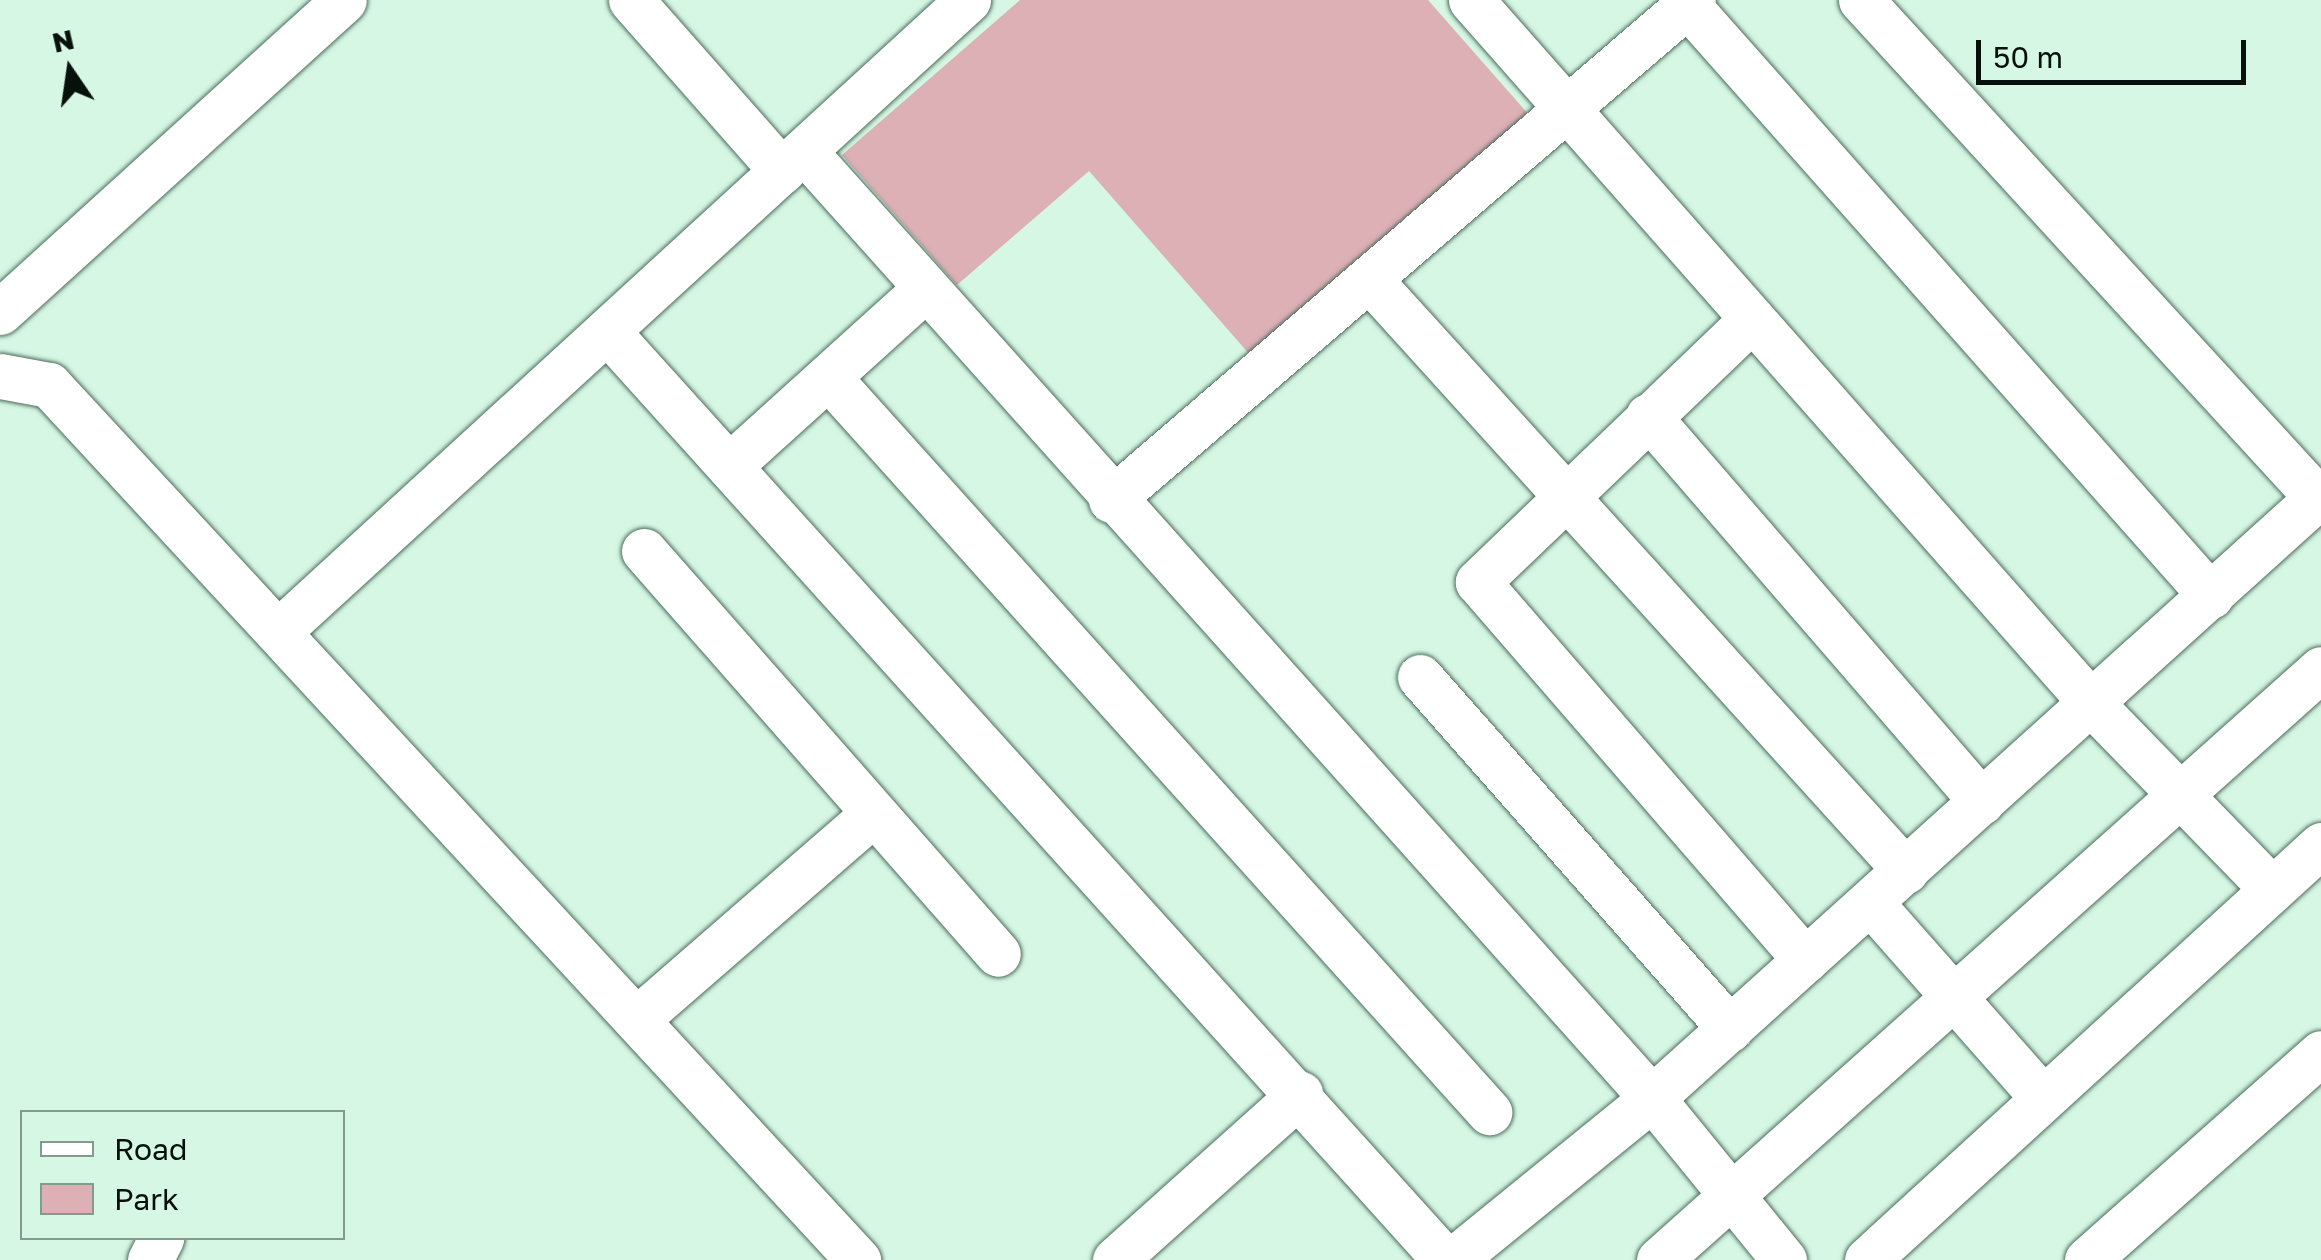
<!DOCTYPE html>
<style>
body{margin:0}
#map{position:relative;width:2321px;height:1260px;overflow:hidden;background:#d5f7e4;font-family:"Golos Text",sans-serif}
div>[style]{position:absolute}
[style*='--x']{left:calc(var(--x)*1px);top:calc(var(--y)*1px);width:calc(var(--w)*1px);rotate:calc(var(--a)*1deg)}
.green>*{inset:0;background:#ddb0b6}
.roads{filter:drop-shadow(0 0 2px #4d6b5b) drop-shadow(0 0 2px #4d6b5b)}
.minor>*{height:45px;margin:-22.5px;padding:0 22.5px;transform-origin:22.5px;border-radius:22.5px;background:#fff}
span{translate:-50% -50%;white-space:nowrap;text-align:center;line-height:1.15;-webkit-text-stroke:9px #d5f7e4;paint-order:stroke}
.legend{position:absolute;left:20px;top:1110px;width:325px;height:130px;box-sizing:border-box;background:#d5f7e4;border:2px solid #829b8d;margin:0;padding:12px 18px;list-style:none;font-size:30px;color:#06110b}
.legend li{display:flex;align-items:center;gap:20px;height:50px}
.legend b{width:50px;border:2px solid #829b8d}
.north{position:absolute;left:20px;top:20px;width:100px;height:100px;-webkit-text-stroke:8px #d5f7e4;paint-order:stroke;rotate:347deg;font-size:28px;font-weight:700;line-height:40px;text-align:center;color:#06110b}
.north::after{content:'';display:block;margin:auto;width:35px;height:45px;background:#06110b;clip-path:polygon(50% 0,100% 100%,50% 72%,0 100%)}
.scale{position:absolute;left:1976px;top:40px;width:270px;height:45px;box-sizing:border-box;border:5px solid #06110b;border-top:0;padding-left:12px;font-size:30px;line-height:35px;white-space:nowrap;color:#06110b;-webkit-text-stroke:8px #d5f7e4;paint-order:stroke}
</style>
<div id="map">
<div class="green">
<div style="clip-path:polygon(1020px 0,1428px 0,1529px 115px,1251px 356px,1089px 171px,957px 285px,842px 155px)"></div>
</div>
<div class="roads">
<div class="minor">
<div style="--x:631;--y:0;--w:228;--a:48.6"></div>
<div style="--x:1471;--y:0;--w:939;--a:48.58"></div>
<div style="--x:2092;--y:704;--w:258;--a:45.8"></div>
<div style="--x:1683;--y:0;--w:796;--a:48.46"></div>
<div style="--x:1861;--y:0;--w:681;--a:47.5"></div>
<div style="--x:804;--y:151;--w:1271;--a:48.16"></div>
<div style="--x:1652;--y:1098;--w:209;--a:50.8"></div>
<div style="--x:1369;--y:279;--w:799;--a:47.79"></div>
<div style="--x:0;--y:312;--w:464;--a:-42.2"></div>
<div style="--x:1752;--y:319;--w:380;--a:136.2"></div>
<div style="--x:1478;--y:582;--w:500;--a:49.1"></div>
<div style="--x:607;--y:331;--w:1251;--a:47.95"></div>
<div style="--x:0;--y:376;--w:50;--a:10.4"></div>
<div style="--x:49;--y:385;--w:1192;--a:47.24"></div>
<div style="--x:828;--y:377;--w:989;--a:48.03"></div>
<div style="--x:1648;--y:416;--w:510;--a:49.13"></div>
<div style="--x:729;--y:466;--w:264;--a:-42.1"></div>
<div style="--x:1111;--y:500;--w:767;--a:-40.67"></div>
<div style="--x:644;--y:551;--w:536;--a:48.7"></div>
<div style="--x:280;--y:630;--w:933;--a:-42.48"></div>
<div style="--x:1420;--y:677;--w:469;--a:48.6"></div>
<div style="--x:1870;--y:902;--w:261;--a:48.6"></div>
<div style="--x:637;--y:1019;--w:311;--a:-41"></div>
<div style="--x:150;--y:1260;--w:25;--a:-63"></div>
<div style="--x:1115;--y:1260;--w:249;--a:-41.9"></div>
<div style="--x:1453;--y:1260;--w:257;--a:-39.1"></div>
<div style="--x:1652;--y:1098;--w:896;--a:-42.06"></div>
<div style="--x:1659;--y:1260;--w:887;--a:-41.76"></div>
<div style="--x:1867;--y:1260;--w:615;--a:-42.43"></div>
<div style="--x:2087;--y:1260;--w:312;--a:-41.5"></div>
</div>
</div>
<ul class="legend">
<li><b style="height:12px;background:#fff"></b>Road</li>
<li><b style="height:28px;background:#ddb0b6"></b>Park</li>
</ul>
<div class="north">N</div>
<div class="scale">50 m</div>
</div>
